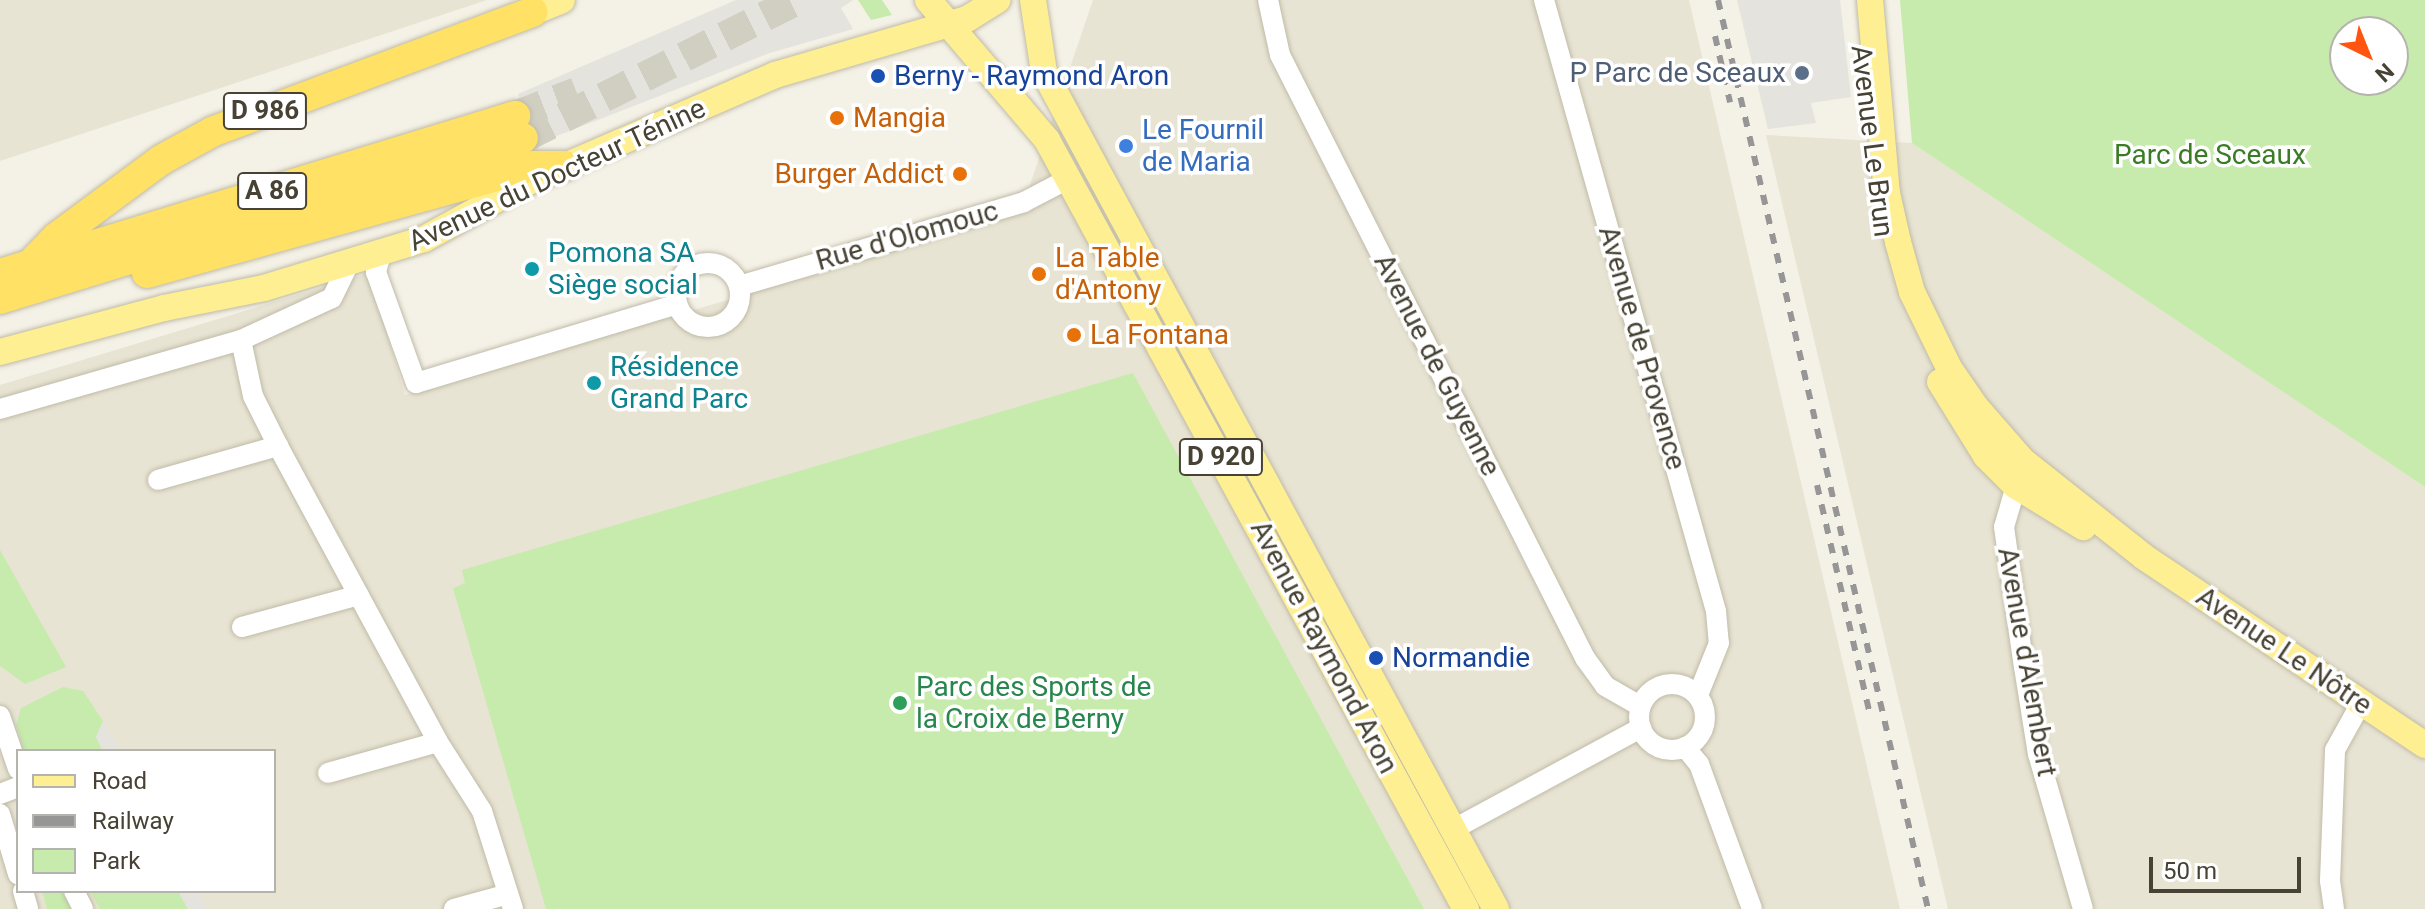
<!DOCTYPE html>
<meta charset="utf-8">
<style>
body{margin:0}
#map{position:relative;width:2425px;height:909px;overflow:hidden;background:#f4f1e6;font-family:Roboto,sans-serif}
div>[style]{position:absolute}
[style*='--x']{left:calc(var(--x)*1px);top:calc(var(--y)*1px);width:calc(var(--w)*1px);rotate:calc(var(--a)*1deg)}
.residential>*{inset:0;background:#e8e4d3}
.green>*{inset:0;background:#c6ebac}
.parking>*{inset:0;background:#e4e3de}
.highway-tunnel>*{height:30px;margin-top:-15px;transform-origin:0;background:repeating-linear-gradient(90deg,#d1cec2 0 30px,transparent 0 45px)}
.roads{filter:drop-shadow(0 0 2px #c0bba8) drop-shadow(0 0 2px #c0bba8)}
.minor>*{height:20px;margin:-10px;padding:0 10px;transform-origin:10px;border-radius:10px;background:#fff}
.minor>.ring{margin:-10px;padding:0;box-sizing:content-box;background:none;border:20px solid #fff;border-radius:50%}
.major>*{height:26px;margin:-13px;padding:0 13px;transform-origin:13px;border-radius:13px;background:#ffef93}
.highway>*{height:30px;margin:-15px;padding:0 15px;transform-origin:15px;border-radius:15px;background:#ffe165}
.rail>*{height:6px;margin-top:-3px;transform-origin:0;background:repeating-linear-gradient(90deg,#969696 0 10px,transparent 0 20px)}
.dots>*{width:22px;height:22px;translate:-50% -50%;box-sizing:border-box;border:4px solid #fff;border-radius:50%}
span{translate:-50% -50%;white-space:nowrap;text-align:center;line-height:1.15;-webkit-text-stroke:7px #fff;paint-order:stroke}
.shield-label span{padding:2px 6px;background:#fff;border:2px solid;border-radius:6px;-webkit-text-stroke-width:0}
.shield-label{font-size:26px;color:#474234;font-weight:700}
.service-label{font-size:28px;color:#4e5e75}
.right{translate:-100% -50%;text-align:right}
.transit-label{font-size:28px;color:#164399}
.left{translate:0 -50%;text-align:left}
.food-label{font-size:28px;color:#c56008}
.shop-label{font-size:28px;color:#366cbe}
.street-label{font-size:28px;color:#474234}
.park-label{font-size:28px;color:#397c24}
.culture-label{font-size:28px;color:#0d838f}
.leisure-label{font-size:28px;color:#27864d}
.legend{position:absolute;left:16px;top:749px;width:260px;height:144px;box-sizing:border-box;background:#fff;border:2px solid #b5b3ae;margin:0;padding:10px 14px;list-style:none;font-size:24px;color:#474234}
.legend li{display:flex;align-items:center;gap:16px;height:40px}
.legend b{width:40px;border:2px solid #b5b3ae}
.north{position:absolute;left:2329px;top:16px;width:80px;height:80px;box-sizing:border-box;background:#fff;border:2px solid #b5b3ae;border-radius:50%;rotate:137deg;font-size:22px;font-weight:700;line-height:32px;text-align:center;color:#474234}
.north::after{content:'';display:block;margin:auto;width:28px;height:36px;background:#f51;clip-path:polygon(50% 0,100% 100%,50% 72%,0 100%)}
.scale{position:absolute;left:2149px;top:857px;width:152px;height:36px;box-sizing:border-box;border:4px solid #474234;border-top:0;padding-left:10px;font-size:24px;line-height:28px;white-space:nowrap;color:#474234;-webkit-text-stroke:6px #fff;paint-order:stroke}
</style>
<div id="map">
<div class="residential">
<div style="clip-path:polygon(0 0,487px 0,0 161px)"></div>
<div style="clip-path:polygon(evenodd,1093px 0,1689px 0,1900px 909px,0 909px,0 385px,370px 273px,405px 395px,1020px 214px,1093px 0,18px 751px,274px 751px,274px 891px,18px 891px,18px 751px)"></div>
<div style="clip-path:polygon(1766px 135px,1912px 143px,2425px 487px,2425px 909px,1948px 909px)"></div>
</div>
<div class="green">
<div style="clip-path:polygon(858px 0,882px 0,892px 15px,871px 20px)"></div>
<div style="clip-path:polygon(evenodd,1900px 0,2425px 0,2425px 487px,1912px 143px,1900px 0,2345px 32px,2393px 32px,2393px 80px,2345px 80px,2345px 32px)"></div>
<div style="clip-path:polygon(1133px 373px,1424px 909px,546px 909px,453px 588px,465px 583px,462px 570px)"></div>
<div style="clip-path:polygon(0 550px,66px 667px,25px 684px,0 666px)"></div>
<div style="clip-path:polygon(63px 687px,83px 691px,103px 721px,96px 737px,103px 751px,24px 751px,16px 725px,21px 708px)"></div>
<div style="clip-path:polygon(42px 891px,62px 891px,72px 909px,47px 909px)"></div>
<div style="clip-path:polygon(90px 891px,178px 891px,188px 909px,100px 909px)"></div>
</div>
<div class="parking">
<div style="clip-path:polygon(736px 0,853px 0,841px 8px,853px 29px,770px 53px,536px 144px,518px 94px)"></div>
<div style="clip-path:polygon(1737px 0,1840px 0,1851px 97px,1811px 103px,1816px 123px,1768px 129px)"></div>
<div style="clip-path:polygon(103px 721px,120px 751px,103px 751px,96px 737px)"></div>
<div style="clip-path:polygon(178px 891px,197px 891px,207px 909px,188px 909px)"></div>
</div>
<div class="highway-tunnel">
<div style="--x:515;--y:116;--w:66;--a:-21.2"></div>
<div style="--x:523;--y:138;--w:307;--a:-26.7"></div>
</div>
<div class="roads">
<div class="minor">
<div style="--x:1268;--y:0;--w:56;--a:77.7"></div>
<div style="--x:1280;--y:55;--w:676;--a:63.17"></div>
<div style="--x:1585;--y:658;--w:34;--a:54"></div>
<div style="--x:1605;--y:686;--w:40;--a:29.7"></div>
<div style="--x:1544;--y:0;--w:635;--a:74.28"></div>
<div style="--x:1716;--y:611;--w:32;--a:85"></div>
<div style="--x:1719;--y:643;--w:56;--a:112"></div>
<div style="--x:381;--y:254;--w:19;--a:106"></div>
<div style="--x:376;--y:272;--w:118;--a:70.2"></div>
<div style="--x:416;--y:383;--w:273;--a:-16.8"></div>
<div class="ring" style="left:676px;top:263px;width:44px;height:44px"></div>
<div style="--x:739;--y:286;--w:297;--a:-16.4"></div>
<div style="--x:1024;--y:202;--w:52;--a:-27.6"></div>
<div style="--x:241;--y:340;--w:57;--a:77.9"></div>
<div style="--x:253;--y:396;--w:56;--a:63.4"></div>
<div style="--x:278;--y:446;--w:336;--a:61.6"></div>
<div style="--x:438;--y:742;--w:82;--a:57.5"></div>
<div style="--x:482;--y:811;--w:103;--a:72.4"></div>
<div style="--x:0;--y:409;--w:251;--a:-16"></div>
<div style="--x:241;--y:340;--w:100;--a:-24.8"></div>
<div style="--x:332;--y:298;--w:37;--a:-64"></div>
<div style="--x:2020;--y:472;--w:57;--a:106.2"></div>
<div style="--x:2004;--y:527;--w:141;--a:81.9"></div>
<div style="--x:2024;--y:667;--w:88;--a:80.9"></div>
<div style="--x:2038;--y:754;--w:161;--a:73.8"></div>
<div style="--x:158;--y:480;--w:125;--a:-15.8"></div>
<div style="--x:242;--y:627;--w:121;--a:-15.3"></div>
<div class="ring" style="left:1639px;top:684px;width:46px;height:46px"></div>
<div style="--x:0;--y:716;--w:56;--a:71.2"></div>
<div style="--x:1685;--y:747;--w:22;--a:51"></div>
<div style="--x:1699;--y:764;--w:154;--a:69.9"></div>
<div style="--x:328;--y:773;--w:114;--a:-15.7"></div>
<div style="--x:0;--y:794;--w:19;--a:-21"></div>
<div style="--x:0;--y:814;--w:63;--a:73.3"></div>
<div style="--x:1452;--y:830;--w:215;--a:-28.4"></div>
<div style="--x:23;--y:891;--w:19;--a:74"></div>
<div style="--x:74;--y:891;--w:20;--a:63"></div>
<div style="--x:454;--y:909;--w:56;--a:-15.5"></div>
<div style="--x:2334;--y:909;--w:28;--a:-98"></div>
<div style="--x:2330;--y:881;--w:131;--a:-87.8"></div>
<div style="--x:2335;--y:750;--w:54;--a:-61"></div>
</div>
<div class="major">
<div style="--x:928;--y:0;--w:184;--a:49.6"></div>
<div style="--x:1047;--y:140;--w:876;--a:61.42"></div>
<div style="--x:1033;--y:0;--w:73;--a:81.3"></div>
<div style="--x:1044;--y:72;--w:951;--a:61.63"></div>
<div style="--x:1870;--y:0;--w:194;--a:85"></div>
<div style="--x:1887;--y:193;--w:50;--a:77.3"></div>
<div style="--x:1898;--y:242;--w:52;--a:74.4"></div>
<div style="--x:1912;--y:292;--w:85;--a:64"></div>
<div style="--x:1949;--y:368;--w:46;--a:55.6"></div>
<div style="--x:1975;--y:406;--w:73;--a:48.9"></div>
<div style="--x:2023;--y:461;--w:154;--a:38.4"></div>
<div style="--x:2144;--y:557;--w:338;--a:33.8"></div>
<div style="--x:533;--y:12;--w:31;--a:-22"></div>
<div style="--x:0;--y:352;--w:170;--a:-15"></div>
<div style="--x:164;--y:308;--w:102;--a:-11.3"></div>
<div style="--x:264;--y:288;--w:167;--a:-17"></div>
<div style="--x:424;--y:239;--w:119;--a:-28.7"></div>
<div style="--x:528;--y:182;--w:269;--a:-23.4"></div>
<div style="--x:775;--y:75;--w:200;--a:-16.3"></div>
<div style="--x:967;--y:19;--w:36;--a:-32"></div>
<div style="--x:1940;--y:382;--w:87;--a:58.1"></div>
<div style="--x:1986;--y:456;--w:42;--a:45"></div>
<div style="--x:2016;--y:486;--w:79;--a:31.5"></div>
</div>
<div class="highway">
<div style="--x:29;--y:266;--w:40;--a:-46"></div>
<div style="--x:57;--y:237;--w:129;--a:-36.5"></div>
<div style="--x:161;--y:160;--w:60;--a:-28.7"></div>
<div style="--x:214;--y:131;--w:340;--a:-20.5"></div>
<div style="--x:147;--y:273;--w:400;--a:-15.5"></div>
<div style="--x:532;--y:166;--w:33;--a:0"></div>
<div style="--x:0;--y:274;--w:539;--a:-17.06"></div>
<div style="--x:0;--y:299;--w:547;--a:-17.11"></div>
</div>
</div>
<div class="rail">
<div style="--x:1718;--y:0;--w:933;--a:76.99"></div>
<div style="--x:1715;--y:36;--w:68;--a:77.2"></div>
<div style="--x:1817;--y:485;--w:232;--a:77"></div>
</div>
<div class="dots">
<div style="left:1802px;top:73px;background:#5c6f8a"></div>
<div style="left:878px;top:76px;background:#1a4fb4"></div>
<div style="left:837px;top:118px;background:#e8710a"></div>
<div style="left:1126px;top:146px;background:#3f7fe0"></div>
<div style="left:960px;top:174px;background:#e8710a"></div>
<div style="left:532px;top:269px;background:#0f9aa8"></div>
<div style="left:1039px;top:274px;background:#e8710a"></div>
<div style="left:1074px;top:335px;background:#e8710a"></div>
<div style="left:594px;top:383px;background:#0f9aa8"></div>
<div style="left:1376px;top:658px;background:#1a4fb4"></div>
<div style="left:900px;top:703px;background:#2e9e5b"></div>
</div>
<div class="shield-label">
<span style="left:265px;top:111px">D 986</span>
<span style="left:272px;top:191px">A 86</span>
<span style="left:1221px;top:457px">D 920</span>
</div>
<div class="service-label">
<span class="right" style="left:1786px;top:73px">P Parc de Sceaux</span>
</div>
<div class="transit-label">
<span class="left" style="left:894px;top:76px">Berny - Raymond Aron</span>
<span class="left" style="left:1392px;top:658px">Normandie</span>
</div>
<div class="food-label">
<span class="left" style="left:853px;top:118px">Mangia</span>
<span class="right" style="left:944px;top:174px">Burger Addict</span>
<span class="left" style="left:1055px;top:274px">La Table<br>d'Antony</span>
<span class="left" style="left:1090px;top:335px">La Fontana</span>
</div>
<div class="shop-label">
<span class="left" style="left:1142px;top:146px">Le Fournil<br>de Maria</span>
</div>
<div class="street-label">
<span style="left:1872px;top:141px;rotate:83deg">Avenue Le Brun</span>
<span style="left:557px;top:175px;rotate:-25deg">Avenue du Docteur Ténine</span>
<span style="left:907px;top:236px;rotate:-16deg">Rue d'Olomouc</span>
<span style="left:1642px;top:348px;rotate:74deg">Avenue de Provence</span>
<span style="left:1437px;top:365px;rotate:63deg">Avenue de Guyenne</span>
<span style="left:1324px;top:647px;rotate:62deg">Avenue Raymond Aron</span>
<span style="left:2284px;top:651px;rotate:34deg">Avenue Le Nôtre</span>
<span style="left:2027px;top:662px;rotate:80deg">Avenue d'Alembert</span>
</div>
<div class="park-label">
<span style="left:2210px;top:155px">Parc de Sceaux</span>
</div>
<div class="culture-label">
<span class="left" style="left:548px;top:269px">Pomona SA<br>Siège social</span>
<span class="left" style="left:610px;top:383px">Résidence<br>Grand Parc</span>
</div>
<div class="leisure-label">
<span class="left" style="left:916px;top:703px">Parc des Sports de<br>la Croix de Berny</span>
</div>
<ul class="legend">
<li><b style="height:10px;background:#ffef93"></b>Road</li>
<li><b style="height:10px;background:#969696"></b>Railway</li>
<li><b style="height:22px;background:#c6ebac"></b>Park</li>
</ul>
<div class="north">N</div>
<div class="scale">50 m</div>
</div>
